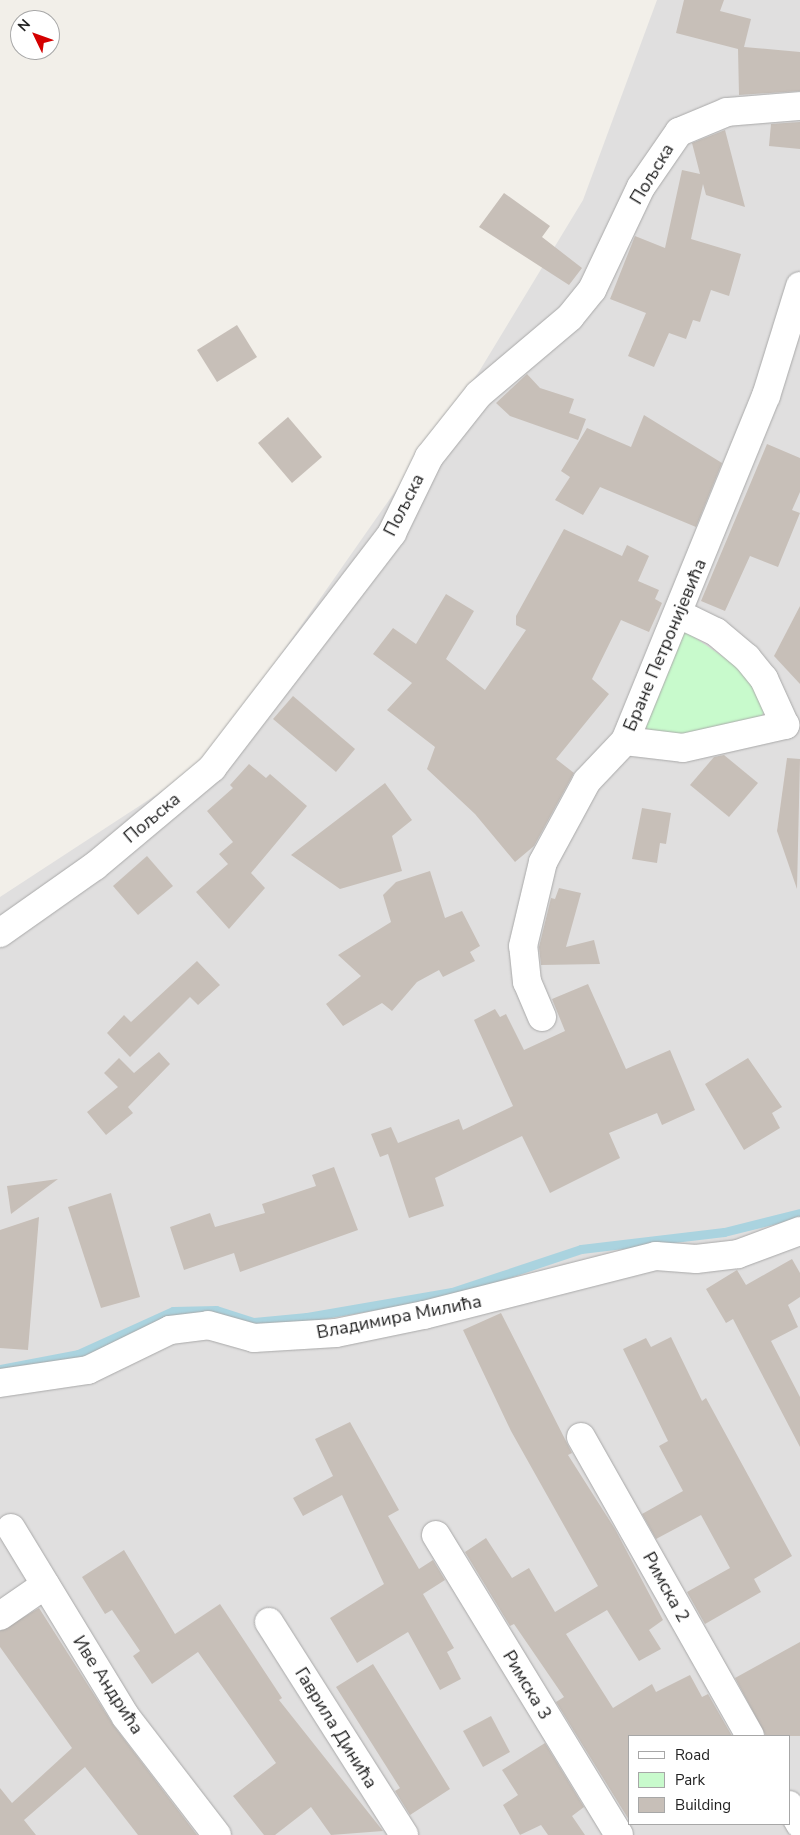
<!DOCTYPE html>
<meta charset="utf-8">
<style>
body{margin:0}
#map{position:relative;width:800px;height:1835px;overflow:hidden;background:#f2efe9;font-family:"Nunito Sans",sans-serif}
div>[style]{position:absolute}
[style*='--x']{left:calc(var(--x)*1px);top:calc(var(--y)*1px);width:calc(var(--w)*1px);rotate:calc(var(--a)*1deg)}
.residential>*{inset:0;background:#e0dfdf}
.park>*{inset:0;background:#c8facc}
.stream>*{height:9px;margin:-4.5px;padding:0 4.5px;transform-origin:4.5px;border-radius:4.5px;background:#aad3df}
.building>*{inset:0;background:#c7bfb8}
.roads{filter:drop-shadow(0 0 1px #a9a9a9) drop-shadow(0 0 1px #a9a9a9)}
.minor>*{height:28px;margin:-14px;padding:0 14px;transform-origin:14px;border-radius:14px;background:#fff}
span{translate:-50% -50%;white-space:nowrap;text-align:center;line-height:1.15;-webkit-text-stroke:4.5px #fff;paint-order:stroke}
.street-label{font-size:18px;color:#222}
.legend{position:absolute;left:628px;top:1735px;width:162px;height:90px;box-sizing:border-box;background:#fff;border:1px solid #a7a7a7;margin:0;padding:6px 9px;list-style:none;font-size:15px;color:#222}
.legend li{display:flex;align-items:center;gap:10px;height:25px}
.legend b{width:25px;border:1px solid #a7a7a7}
.north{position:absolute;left:10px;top:10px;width:50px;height:50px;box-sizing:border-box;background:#fff;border:1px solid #a7a7a7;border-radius:50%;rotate:312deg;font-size:14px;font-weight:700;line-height:20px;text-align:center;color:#222}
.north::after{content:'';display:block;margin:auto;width:18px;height:22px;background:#d40000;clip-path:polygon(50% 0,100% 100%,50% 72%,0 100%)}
</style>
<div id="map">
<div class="residential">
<div style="clip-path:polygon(evenodd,657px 0,800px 0,800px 1835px,0 1835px,0 897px,205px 763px,480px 370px,583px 200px,657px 0,629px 1736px,789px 1736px,789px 1824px,629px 1824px,629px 1736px)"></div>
</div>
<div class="park">
<div style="clip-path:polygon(685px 631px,747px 673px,766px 708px,758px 723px,680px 738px,648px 732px,645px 725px)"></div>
</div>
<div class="stream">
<div style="--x:0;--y:1369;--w:79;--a:-10.9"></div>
<div style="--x:78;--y:1354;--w:104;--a:-24.4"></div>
<div style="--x:173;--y:1311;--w:43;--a:-1.3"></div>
<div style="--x:216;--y:1310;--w:40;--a:18"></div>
<div style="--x:254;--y:1322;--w:53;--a:-5.4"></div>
<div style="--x:307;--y:1317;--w:147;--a:-9.8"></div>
<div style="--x:452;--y:1292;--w:136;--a:-18.4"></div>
<div style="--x:581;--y:1249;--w:144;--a:-6.8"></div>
<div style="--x:724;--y:1232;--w:78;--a:-14"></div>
</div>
<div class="building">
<div style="clip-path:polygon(684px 0,724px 0,720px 11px,751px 19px,744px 47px,800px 52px,800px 91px,739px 95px,738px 49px,676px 33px)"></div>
<div style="clip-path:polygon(800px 122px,800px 149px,769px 146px,771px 124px)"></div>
<div style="clip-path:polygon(725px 130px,745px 207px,706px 195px,703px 184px,691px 239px,741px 254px,729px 296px,711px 290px,700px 322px,693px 320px,686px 339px,669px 333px,654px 367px,628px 356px,646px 313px,610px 299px,635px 236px,665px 248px,682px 170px,700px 174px,692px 143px)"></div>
<div style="clip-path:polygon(504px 193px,550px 226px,542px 237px,582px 268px,569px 285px,479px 227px)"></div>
<div style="clip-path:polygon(237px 325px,257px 357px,217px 382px,197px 350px)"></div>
<div style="clip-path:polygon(527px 374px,540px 388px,574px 399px,569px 413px,586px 419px,578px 440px,510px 416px,496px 403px)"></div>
<div style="clip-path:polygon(644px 415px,722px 463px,696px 527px,600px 487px,583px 515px,555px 500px,570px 477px,561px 471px,587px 428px,631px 447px)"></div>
<div style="clip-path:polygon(288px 417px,322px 457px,292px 483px,258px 443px)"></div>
<div style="clip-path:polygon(767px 444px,800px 458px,800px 492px,792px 510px,800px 513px,778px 567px,750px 556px,725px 611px,701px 601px)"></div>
<div style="clip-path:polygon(564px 529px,622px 556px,627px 545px,649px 556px,638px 581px,659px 590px,655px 599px,662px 603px,649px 632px,621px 620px,592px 679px,609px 694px,556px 759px,574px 773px,534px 846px,515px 862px,475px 814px,427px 769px,435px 747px,387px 710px,412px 683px,373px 654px,393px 628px,416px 644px,446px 594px,474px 611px,446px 659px,485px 690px,526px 630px,516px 625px,516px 616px)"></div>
<div style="clip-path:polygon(800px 606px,800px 684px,774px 656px)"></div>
<div style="clip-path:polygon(293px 696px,355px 749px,336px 772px,273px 719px)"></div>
<div style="clip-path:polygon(724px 755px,758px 783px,729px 817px,690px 785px,714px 757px)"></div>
<div style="clip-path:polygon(787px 758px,800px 759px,797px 889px,777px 831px)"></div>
<div style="clip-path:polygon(249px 764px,266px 778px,270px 774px,307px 806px,251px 873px,265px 888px,229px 929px,196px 892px,228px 864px,219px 854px,233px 842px,207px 811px,233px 788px,230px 785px)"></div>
<div style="clip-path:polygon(385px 783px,412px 820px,392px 836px,402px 871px,340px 889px,291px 855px)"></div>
<div style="clip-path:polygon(642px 808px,671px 813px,666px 844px,660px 843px,657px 863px,632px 859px)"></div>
<div style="clip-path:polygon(147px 856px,173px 886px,138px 915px,113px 886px)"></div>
<div style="clip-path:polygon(430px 871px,445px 918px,462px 911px,480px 946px,470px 952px,475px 961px,443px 977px,439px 970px,417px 982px,392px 1011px,382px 1003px,343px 1026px,326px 1004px,361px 976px,338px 955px,391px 922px,383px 895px,396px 882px)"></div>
<div style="clip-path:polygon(559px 888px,581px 893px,566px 947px,594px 940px,600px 964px,541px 965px,539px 947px,551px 898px,555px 899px)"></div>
<div style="clip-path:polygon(197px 961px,220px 985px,198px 1005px,190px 997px,130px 1057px,107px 1033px,124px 1015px,131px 1022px)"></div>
<div style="clip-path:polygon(588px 984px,626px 1069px,670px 1050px,695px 1110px,662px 1125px,657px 1113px,609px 1133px,620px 1158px,550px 1193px,522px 1136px,435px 1178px,444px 1206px,409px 1218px,388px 1154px,380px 1157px,371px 1134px,391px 1127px,398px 1143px,459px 1119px,463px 1130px,513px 1106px,474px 1020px,495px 1009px,500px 1017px,506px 1014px,524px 1050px,565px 1031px,552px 999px)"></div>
<div style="clip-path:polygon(159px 1052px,170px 1064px,128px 1107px,133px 1113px,106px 1135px,87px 1112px,118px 1087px,104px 1073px,119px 1058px,134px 1073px)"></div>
<div style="clip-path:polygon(748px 1058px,782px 1107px,772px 1113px,780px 1128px,744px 1150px,705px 1084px)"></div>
<div style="clip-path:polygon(334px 1167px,358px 1230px,240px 1272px,234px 1253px,184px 1270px,170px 1227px,210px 1213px,215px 1227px,265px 1213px,262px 1204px,316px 1186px,312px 1175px)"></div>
<div style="clip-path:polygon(58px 1179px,11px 1214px,7px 1186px)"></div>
<div style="clip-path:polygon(111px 1193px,140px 1297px,101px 1308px,68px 1207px)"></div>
<div style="clip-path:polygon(39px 1217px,28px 1350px,0 1348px,0 1230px)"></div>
<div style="clip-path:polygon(792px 1259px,800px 1273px,800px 1297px,788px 1305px,798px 1327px,771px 1341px,800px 1397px,800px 1447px,733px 1319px,726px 1323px,706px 1289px,737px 1270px,746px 1285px)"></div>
<div style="clip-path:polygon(501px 1313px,572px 1453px,568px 1455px,615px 1529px,663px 1620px,649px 1630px,661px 1649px,639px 1661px,607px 1610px,566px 1634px,613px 1708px,652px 1684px,656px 1692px,690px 1675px,702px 1697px,708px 1694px,732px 1736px,629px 1736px,629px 1820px,556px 1702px,564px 1697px,514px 1624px,510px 1626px,465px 1552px,486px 1538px,512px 1578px,529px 1568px,555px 1612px,598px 1586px,511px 1431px,463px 1330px)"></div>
<div style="clip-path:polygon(671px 1337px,702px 1401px,706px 1398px,792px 1556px,754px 1579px,761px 1592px,705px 1624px,687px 1592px,730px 1568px,701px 1515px,656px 1539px,642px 1514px,683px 1491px,659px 1446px,668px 1441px,623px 1349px,646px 1338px,651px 1347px)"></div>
<div style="clip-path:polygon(350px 1422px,399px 1510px,388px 1516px,419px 1569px,433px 1560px,445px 1580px,423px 1594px,454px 1648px,447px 1652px,461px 1679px,440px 1690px,408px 1632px,357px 1663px,330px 1618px,384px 1584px,342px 1495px,303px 1516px,293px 1498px,333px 1476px,315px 1439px)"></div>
<div style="clip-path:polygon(124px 1550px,175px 1634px,220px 1604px,282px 1698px,279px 1700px,383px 1831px,331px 1835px,311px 1807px,275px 1835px,264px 1835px,233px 1796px,276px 1763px,198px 1652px,152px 1684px,133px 1656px,140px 1651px,112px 1610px,105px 1614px,82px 1577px)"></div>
<div style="clip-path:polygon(39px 1608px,114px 1726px,197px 1835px,138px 1835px,85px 1767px,24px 1820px,36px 1835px,0 1835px,0 1788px,12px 1803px,72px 1748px,0 1647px,0 1631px)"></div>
<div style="clip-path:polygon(800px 1642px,800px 1736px,766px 1736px,735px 1678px)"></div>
<div style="clip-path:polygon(373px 1664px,450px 1789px,410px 1815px,395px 1791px,400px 1788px,336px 1687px)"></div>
<div style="clip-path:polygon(491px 1716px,510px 1752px,483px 1767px,463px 1731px)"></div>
<div style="clip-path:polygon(545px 1743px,584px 1807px,572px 1816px,585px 1835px,548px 1835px,541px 1825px,520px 1835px,503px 1805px,518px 1795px,502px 1770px)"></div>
</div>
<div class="roads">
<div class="minor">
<div style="--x:625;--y:741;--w:58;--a:6.9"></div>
<div style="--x:683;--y:748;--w:105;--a:-12.7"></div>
<div style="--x:785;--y:725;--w:51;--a:-114.5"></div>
<div style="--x:764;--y:679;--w:27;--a:-129"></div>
<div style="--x:747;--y:658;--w:40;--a:-140"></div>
<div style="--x:716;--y:632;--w:41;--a:-154.1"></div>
<div style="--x:0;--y:933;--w:116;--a:-35.2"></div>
<div style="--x:95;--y:866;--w:153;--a:-39.9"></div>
<div style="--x:212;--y:768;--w:296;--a:-52.5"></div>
<div style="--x:392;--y:533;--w:85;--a:-64"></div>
<div style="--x:429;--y:457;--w:80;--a:-51.6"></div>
<div style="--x:479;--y:394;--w:119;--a:-40.2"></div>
<div style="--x:570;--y:317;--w:35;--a:-51"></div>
<div style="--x:592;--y:290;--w:114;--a:-64.6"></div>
<div style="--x:641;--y:187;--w:67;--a:-55.4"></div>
<div style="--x:679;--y:132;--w:52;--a:-22.6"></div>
<div style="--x:727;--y:112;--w:73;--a:-4.7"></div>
<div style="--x:542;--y:1017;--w:38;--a:-113"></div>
<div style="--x:527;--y:982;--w:36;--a:-96"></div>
<div style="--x:523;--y:946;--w:86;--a:-76.6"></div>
<div style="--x:543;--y:862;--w:92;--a:-61.5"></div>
<div style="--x:587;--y:781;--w:55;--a:-46.5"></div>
<div style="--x:625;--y:741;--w:373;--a:-67.8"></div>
<div style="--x:766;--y:396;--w:115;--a:-72.8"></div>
<div style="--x:0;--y:1383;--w:89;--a:-8.4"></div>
<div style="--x:88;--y:1370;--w:91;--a:-26"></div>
<div style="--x:170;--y:1330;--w:38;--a:-7"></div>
<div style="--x:208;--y:1325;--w:48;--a:15.8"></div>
<div style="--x:254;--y:1338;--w:82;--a:-3.5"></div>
<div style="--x:336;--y:1333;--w:90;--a:-11.6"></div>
<div style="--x:424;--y:1315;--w:239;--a:-14.3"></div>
<div style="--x:656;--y:1256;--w:40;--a:4.3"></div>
<div style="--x:696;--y:1259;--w:42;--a:-6.8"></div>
<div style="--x:738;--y:1254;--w:66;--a:-20.4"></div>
<div style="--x:581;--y:1437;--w:343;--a:60.5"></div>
<div style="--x:11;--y:1528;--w:221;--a:58.7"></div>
<div style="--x:126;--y:1717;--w:149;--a:52.4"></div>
<div style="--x:436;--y:1535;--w:351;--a:58.6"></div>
<div style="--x:0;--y:1616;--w:55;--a:-34.6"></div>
<div style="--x:269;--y:1622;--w:252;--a:57.6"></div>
<div style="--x:789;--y:1805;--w:22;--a:60"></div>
</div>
</div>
<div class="street-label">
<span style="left:652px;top:174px;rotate:-59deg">Пољска</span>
<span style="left:404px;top:505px;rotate:-63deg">Пољска</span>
<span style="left:665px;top:645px;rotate:-67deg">Бране Петронијевића</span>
<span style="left:152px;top:818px;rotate:-40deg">Пољска</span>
<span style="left:399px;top:1317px;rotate:-11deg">Владимира Милића</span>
<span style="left:666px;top:1587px;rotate:61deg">Римска 2</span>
<span style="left:108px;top:1685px;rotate:57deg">Иве Андрића</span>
<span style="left:527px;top:1685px;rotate:59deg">Римска 3</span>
<span style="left:336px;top:1728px;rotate:58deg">Гаврила Динића</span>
</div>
<ul class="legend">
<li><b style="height:6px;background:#fff"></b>Road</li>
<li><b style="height:14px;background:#c8facc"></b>Park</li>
<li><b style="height:14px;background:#c7bfb8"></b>Building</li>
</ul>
<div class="north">N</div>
</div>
